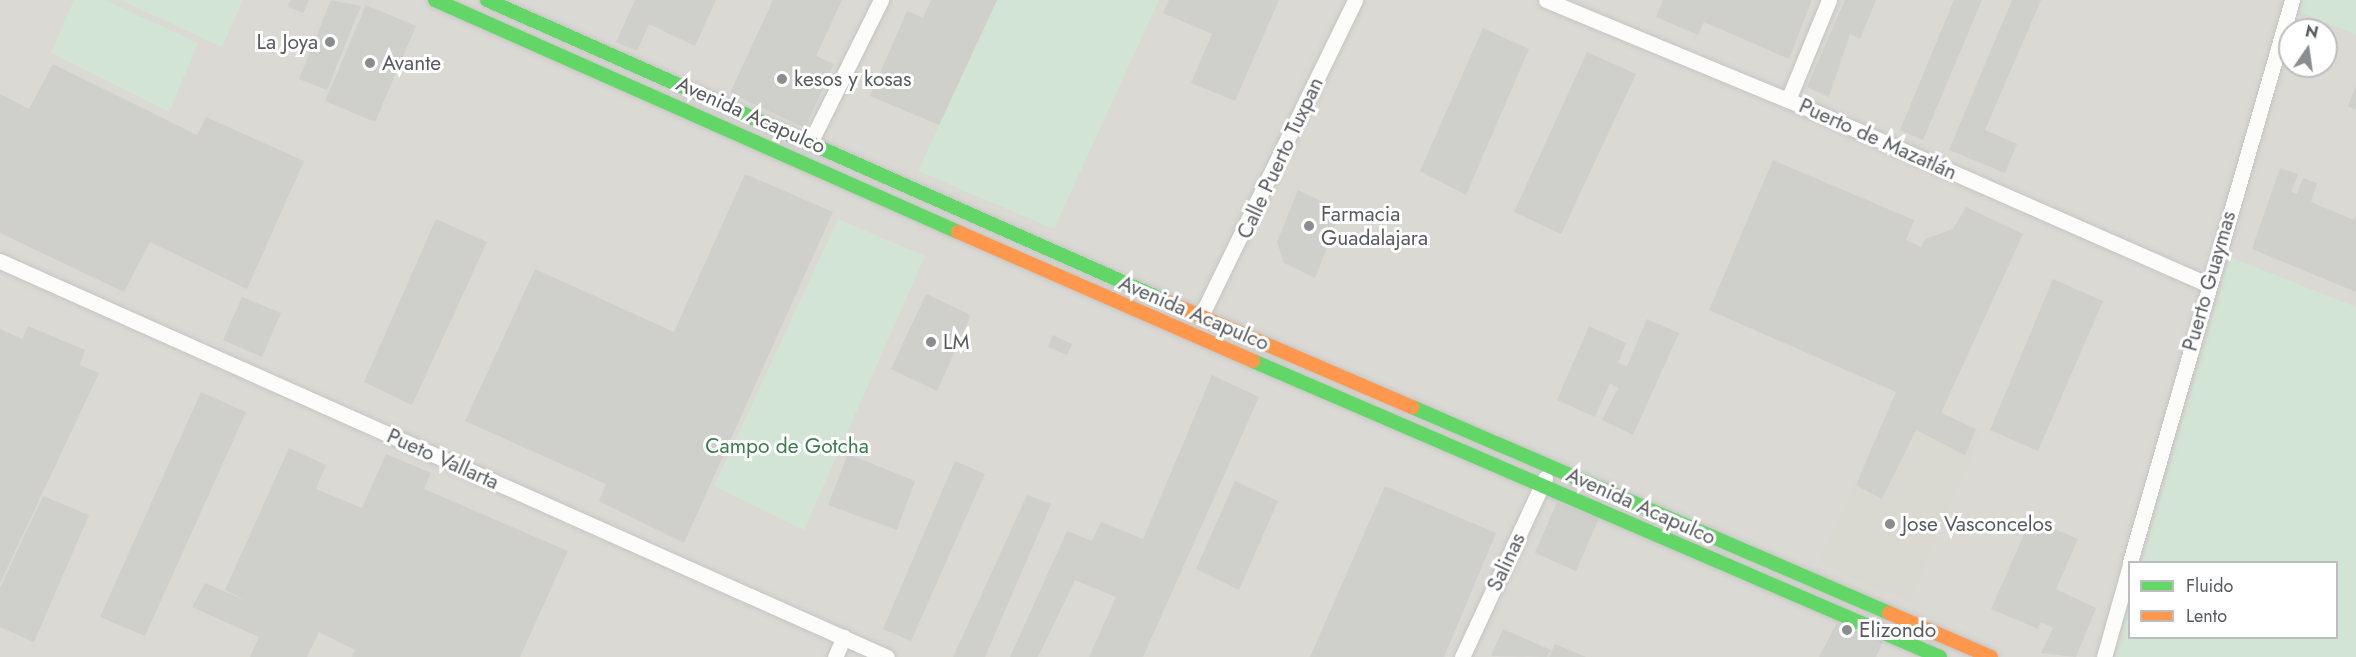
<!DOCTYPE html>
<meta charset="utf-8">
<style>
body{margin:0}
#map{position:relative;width:2356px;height:657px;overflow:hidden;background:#e9e8e3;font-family:Jost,sans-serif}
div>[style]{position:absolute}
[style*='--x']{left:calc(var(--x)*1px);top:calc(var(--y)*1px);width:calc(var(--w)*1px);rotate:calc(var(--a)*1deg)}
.industrial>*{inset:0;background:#dad9d4}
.education>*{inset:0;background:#d9d8d1}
.green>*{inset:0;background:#d2e4d3}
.building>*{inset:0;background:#cfcfcc}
.roads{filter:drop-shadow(0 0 2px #c5c5c3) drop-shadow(0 0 2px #c5c5c3)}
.street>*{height:15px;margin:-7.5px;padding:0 7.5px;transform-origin:7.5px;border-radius:7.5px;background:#fcfcfb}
.fast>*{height:14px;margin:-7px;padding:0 7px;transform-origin:7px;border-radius:7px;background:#63d668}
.slow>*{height:14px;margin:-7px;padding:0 7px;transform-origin:7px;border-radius:7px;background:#ff974d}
.dots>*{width:16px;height:16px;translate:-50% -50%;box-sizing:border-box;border:3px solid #fff;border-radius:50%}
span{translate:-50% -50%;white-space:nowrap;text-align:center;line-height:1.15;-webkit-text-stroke:6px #fff;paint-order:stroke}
.poi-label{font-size:21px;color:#595b60}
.right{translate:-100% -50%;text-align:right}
.left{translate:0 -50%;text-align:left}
.street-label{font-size:21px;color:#595b60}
.park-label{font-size:21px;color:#3b7d4c}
.legend{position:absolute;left:2128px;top:561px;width:210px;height:78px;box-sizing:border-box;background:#fff;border:2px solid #bdbdbf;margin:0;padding:8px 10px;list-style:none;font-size:18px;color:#595b60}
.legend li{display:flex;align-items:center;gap:12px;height:30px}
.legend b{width:30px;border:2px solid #bdbdbf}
.north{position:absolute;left:2278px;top:18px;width:60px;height:60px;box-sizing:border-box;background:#fff;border:2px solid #bdbdbf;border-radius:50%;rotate:13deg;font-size:16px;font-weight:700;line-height:24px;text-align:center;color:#595b60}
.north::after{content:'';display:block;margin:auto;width:21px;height:27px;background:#8b8c8e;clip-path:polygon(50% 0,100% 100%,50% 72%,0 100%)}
</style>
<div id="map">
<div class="industrial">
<div style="clip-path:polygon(evenodd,0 0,2356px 0,2356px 657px,0 657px,0 0,2290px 30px,2326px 30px,2326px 66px,2290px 66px,2290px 30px,0 0,2130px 562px,2336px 562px,2336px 638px,2130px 638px,2130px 562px)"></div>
</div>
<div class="education">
<div style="clip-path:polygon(1896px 392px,1982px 431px,1909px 602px,1819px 563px)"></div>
</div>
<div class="green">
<div style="clip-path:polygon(74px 0,105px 0,198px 43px,169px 112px,51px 53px)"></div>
<div style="clip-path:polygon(120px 0,243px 0,222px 47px)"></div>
<div style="clip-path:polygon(997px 0,1159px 0,1054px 229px,918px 171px)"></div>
<div style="clip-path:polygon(2293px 0,2356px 0,2356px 35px,2290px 8px)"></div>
<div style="clip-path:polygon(838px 219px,925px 256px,804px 530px,714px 486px)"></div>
<div style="clip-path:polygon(2230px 257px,2356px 307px,2356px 657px,2115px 657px,2129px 606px,2130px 638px,2336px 638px,2336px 562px,2142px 562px)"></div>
</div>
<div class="building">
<div style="clip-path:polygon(291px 0,309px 0,303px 13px,288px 7px)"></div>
<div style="clip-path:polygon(331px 0,361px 6px,327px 90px,299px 79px)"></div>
<div style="clip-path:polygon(635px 0,716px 0,695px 46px,649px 24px,637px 51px,616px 42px)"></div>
<div style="clip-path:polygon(773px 0,842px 0,816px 56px,834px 64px,805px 128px,730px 93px)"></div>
<div style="clip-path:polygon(931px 0,997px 0,939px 125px,870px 96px,907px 11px,923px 18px)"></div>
<div style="clip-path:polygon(1169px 0,1279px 0,1235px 101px,1191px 83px,1212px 34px,1163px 13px)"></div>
<div style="clip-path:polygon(1663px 0,1812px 0,1789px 59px,1704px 22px,1698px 35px,1656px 17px)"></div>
<div style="clip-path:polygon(1845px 0,1876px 0,1860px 39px,1850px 34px,1829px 97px,1807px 87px)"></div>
<div style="clip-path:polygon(1954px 0,1982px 0,1923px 140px,1900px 130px)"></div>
<div style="clip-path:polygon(2012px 0,2041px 0,1985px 130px,2017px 144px,2005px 173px,1949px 150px)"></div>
<div style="clip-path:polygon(366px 5px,416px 26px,375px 122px,325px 101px)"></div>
<div style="clip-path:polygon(1483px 28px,1529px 49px,1466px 195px,1420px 171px)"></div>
<div style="clip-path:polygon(1587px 52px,1636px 74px,1561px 234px,1514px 212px)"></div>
<div style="clip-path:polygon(53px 64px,197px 135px,206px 117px,304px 161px,247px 289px,150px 242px,124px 292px,0 233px,0 94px,29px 109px)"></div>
<div style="clip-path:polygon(2356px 86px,2356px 110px,2348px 106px)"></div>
<div style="clip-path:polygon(1773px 160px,1914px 220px,1906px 240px,1921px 247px,1925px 239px,1953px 229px,1966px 207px,2023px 234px,1941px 413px,1976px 429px,1965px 455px,1916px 430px,1882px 499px,1856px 485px,1896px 392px,1709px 310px)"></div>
<div style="clip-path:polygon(2280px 168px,2298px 174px,2291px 192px,2297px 194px,2303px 178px,2317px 183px,2311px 202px,2354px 220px,2356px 215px,2356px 292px,2252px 249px)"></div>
<div style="clip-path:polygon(745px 174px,833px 212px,684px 543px,599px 501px,606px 484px,465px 421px,535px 269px,674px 332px)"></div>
<div style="clip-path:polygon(1298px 190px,1341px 211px,1315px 278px,1284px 263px,1277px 242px)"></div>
<div style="clip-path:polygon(436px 219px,487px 242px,412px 405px,364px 382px)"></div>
<div style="clip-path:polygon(2053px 279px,2103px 301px,2038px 451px,1990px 430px)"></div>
<div style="clip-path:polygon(926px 294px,971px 315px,937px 391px,891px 369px)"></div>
<div style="clip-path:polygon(242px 297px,281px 313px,262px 357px,223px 340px)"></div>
<div style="clip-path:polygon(1647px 319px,1679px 333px,1633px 435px,1602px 420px,1618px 388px,1610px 383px,1595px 417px,1557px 400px,1589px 326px,1626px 343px,1618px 363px,1627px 366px)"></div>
<div style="clip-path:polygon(28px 326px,85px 350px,80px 365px,99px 373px,0 583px,0 329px,22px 339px)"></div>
<div style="clip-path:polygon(1053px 335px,1072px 344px,1067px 355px,1048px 347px)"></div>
<div style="clip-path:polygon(1212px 375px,1259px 397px,1143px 657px,1089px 657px,1116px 597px,1075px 580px,1038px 657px,1010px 657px,1067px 531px,1092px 541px,1101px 522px,1143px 539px)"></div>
<div style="clip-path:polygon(201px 392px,246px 412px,145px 636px,100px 617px)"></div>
<div style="clip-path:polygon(289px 448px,326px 465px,316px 489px,362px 508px,386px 454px,431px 473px,424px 489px,568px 551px,520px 657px,352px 657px,355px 650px,319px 632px,307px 657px,250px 657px,259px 637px,192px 607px,205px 583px,247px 601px,225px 590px)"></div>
<div style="clip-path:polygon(848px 454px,915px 481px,897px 530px,828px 505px)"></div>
<div style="clip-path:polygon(955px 461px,985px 474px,911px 641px,883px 629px)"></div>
<div style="clip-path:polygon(1235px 481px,1278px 501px,1239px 590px,1196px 569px)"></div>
<div style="clip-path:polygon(1385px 486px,1496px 533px,1444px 657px,1310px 657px)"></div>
<div style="clip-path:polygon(1027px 495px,1051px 504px,985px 657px,953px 657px)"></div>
<div style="clip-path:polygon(43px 496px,89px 515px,34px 642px,0 627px,0 588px)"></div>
<div style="clip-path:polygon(1557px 502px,1599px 518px,1576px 571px,1535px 553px)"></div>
<div style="clip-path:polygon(2031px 519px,2078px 539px,2056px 589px,2096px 608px,2076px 657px,2041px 653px,2053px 628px,2041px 622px,2038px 629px,1991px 609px)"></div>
<div style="clip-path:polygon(1839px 619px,1883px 642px,1876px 657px,1819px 657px)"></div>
<div style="clip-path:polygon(1503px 629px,1551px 650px,1547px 657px,1491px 656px)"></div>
<div style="clip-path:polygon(1555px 644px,1586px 657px,1549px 657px)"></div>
</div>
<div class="roads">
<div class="street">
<div style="--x:1546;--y:0;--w:262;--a:22.5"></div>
<div style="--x:1788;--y:100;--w:459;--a:23.7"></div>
<div style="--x:1788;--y:100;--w:108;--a:-67.7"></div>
<div style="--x:810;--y:143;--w:160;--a:-63.6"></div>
<div style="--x:0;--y:261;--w:971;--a:24.06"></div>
<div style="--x:1202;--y:314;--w:349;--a:-64"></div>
<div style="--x:2130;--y:562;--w:585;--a:-73.92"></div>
<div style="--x:835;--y:657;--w:22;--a:-66"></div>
<div style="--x:1462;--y:657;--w:197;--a:-65.1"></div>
<div style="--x:2104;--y:657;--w:96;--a:-74.2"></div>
</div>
<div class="fast">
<div style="--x:435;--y:0;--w:572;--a:23.92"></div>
<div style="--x:487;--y:0;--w:745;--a:23.92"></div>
<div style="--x:1253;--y:361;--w:748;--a:23.31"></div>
<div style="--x:1412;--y:407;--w:520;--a:23.36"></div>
</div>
<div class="slow">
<div style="--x:958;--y:232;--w:322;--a:23.6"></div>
<div style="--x:1168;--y:302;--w:266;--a:23.3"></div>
<div style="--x:1889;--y:613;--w:111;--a:23.3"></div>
</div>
</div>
<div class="dots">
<div style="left:330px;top:42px;background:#8b8c8e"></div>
<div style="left:370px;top:63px;background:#8b8c8e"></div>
<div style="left:782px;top:79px;background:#8b8c8e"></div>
<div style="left:1309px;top:226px;background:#8b8c8e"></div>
<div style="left:931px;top:342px;background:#8b8c8e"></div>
<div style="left:1890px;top:524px;background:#8b8c8e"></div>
<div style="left:1847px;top:630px;background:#8b8c8e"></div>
</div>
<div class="poi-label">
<span class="right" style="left:318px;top:42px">La Joya</span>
<span class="left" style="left:382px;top:63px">Avante</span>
<span class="left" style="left:794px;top:79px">kesos y kosas</span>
<span class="left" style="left:1321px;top:226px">Farmacia<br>Guadalajara</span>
<span class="left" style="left:943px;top:342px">LM</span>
<span class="left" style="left:1902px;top:524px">Jose Vasconcelos</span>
<span class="left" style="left:1859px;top:630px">Elizondo</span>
</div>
<div class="street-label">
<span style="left:751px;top:115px;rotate:24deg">Avenida Acapulco</span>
<span style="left:1878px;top:139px;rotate:24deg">Puerto de Mazatlán</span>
<span style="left:1280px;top:158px;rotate:-65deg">Calle Puerto Tuxpan</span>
<span style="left:2209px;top:281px;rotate:-74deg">Puerto Guaymas</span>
<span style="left:1194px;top:313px;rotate:23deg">Avenida Acapulco</span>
<span style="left:443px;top:459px;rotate:24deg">Pueto Vallarta</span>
<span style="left:1641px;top:506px;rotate:24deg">Avenida Acapulco</span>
<span style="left:1506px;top:562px;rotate:-65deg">Salinas</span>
</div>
<div class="park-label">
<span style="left:787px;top:446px">Campo de Gotcha</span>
</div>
<ul class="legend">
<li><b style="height:8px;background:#63d668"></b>Fluido</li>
<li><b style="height:8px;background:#ff974d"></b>Lento</li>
</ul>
<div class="north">N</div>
</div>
